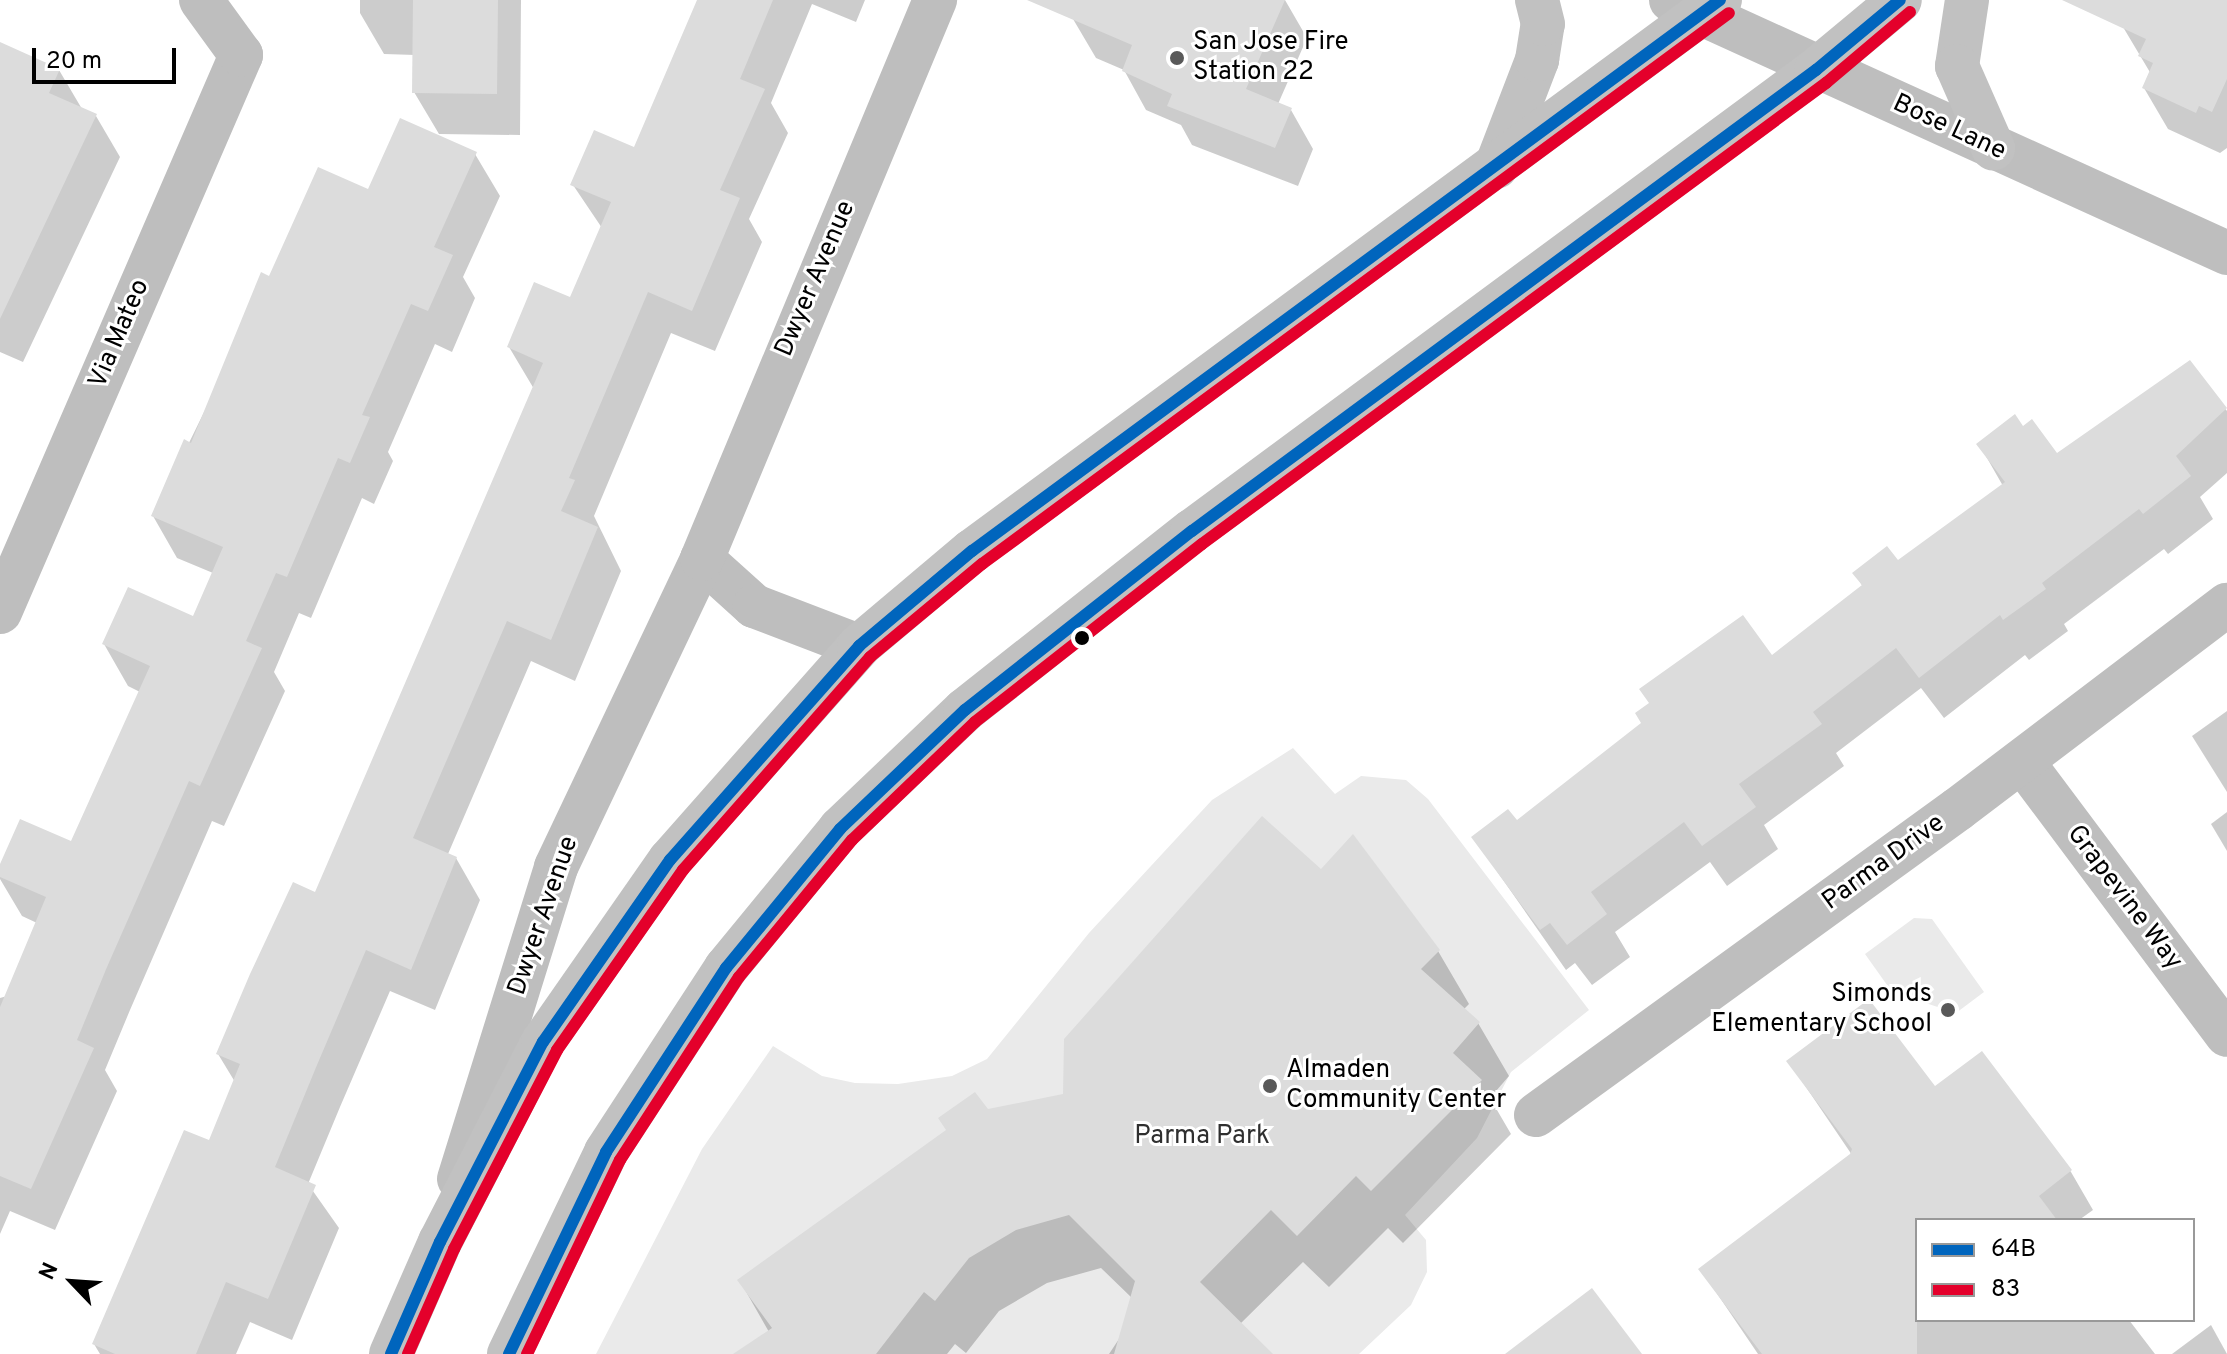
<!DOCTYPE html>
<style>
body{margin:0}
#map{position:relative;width:2227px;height:1354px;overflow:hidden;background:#fff;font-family:Overpass,sans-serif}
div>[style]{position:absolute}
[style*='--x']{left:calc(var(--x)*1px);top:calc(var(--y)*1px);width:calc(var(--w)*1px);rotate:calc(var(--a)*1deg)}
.green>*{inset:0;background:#eaeaea}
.shadow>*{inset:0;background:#0003}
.building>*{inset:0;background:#dcdcdc}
.street>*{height:44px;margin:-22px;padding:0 22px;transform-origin:22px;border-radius:22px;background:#bebebe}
.secondary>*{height:44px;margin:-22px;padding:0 22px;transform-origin:22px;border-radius:22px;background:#c1c1c1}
.bus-1>*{height:12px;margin:-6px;padding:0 6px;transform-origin:6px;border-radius:6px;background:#0065bd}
.bus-2>*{height:12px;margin:-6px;padding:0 6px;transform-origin:6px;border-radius:6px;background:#e4002b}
.dots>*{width:22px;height:22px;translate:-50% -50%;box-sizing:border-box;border:4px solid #fff;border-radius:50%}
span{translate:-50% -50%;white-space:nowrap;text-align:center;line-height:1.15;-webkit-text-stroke:6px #fff;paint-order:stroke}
.poi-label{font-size:26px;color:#000}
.left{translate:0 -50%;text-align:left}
.right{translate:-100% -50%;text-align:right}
.street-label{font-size:26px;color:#000}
.park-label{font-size:26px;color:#2f2f2f}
.legend{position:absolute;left:1915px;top:1218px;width:280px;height:104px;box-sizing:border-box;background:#fff;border:2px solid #999;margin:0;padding:10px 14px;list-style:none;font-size:24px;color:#000}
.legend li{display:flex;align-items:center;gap:16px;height:40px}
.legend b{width:40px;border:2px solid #999}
.north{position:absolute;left:32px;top:1242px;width:80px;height:80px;-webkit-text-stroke:6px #fff;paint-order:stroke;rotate:295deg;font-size:22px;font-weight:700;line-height:32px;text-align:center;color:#000}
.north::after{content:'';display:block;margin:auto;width:28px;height:36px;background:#000;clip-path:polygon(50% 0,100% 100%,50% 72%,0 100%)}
.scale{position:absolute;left:32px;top:48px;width:144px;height:36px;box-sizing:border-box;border:4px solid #000;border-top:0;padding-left:10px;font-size:24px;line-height:28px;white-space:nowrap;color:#000;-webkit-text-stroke:6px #fff;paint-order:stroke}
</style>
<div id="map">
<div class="green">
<div style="clip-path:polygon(1293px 748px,1335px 794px,1361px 776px,1406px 780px,1428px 799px,1589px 1010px,1511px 1072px,1477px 1138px,1405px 1215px,1426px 1240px,1427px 1272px,1411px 1305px,1359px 1354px,596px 1354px,702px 1149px,773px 1046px,822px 1076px,855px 1083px,898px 1084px,952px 1076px,987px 1059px,1089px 933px,1212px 800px)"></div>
<div style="clip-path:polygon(1914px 918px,1932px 919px,1984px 992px,1956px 1013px,1892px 992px,1865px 954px)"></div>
</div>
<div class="shadow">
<div style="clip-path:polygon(360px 0,521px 0,520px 135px,439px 134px,414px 92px,415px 55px,384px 54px,360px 13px)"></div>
<div style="clip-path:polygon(699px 0,865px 0,856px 22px,812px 4px,771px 103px,788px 133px,749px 219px,762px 242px,715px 351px,671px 333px,594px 516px,621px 571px,575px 681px,531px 661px,448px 854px,456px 858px,480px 900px,435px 1010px,390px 991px,340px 1107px,308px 1184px,339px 1228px,292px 1340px,250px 1322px,236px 1354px,100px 1354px,94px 1344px,210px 1142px,235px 1082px,218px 1054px,316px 895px,534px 389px,509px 347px,571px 300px,602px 228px,573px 185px,635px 149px)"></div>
<div style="clip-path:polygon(1081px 0,1285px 0,1307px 38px,1278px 104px,1291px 110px,1313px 149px,1298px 186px,1192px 145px,1181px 125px,1146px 110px,1124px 70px,1096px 58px,1073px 19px)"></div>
<div style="clip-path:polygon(2136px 0,2227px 3px,2227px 148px,2220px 153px,2168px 129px,2144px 88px,2151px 74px,2123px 27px)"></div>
<div style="clip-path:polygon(0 44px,59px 70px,82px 109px,96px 116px,120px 157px,23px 362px,0 352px)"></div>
<div style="clip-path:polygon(475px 154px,500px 196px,463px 277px,475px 298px,452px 352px,435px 344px,388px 452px,393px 461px,374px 504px,362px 498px,311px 618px,299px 613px,274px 672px,285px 691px,224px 826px,212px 821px,130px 1010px,105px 1070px,117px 1091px,55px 1230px,10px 1211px,0 1234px,0 998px,7px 996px,37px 923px,22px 916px,0 879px,0 869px,72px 844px,140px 692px,128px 686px,104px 644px,194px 619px,213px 573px,177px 558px,153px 516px,270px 278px,369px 192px)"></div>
<div style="clip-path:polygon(2189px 362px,2227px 411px,2227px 473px,2200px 497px,2213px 519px,2168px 554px,2164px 549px,2064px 624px,2068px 631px,2029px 660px,2025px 655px,1944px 718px,1921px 688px,1836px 753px,1844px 766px,1764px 825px,1778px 849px,1727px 886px,1710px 862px,1615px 932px,1630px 957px,1592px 985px,1575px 963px,1566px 970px,1473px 837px,1517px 823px,1772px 658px,1863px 587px,1855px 574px,1898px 563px,2003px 486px,1979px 444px,2023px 428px,2056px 456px)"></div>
<div style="clip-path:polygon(2227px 711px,2227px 792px,2192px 736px)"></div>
<div style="clip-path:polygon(2227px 812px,2227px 851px,2211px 824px)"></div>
<div style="clip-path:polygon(1321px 872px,1438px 951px,1469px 1004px,1463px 1010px,1478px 1023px,1509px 1076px,1490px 1098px,1511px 1134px,1403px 1243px,1388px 1228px,1329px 1287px,1303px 1262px,1240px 1324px,1268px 1354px,1109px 1354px,1121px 1336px,1132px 1298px,1101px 1268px,1047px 1283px,999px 1311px,966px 1353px,955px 1344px,947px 1354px,741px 1354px,769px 1332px,740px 1281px,987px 1112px,1065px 1095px)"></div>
<div style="clip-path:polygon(1982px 1054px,2071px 1172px,2093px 1210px,2079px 1220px,1917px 1220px,1917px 1320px,2129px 1320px,2155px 1354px,1758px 1354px,1701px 1270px,1852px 1155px,1789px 1062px,1935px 1089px)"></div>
<div style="clip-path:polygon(2211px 1325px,2227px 1354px,2172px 1354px)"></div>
</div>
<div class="building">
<div style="clip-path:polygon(413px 0,498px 0,497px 94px,412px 93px)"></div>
<div style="clip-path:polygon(697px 0,773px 0,740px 79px,765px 89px,720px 190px,740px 198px,692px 311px,648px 292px,569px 478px,575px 480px,561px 511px,598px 527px,551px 640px,507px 621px,413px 838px,457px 857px,411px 970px,366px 950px,317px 1065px,275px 1167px,316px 1185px,268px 1299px,226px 1282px,196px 1354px,115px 1354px,92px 1344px,184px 1130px,209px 1140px,240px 1064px,216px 1054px,250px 974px,293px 882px,315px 892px,543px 363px,507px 347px,534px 282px,570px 297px,611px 202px,570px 185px,594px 130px,634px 147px)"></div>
<div style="clip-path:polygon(1027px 0,1285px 0,1246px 89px,1292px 108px,1275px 148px,1167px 106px,1172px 94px,1122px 71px,1132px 45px)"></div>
<div style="clip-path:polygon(2062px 0,2227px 0,2227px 79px,2212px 112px,2199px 106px,2196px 113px,2142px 88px,2153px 63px,2138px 56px,2146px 39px)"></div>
<div style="clip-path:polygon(0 42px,60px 69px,49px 93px,97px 114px,0 319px)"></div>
<div style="clip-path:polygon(400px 118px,477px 152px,434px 247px,453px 255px,428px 311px,411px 304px,362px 415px,370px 417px,350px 463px,338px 458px,287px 577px,276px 573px,246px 641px,262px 648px,200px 786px,189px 781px,107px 967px,77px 1040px,94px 1048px,31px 1189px,0 1176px,0 1007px,46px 897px,0 877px,0 864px,20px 819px,71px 841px,150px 666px,102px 644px,128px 587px,193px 616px,223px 547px,151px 516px,184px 439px,191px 443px,261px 272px,269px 276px,318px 167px,368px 189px)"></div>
<div style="clip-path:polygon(2190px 360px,2227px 408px,2176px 456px,2191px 476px,2143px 514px,2139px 509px,2042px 583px,2046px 589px,2003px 620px,2000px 615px,1919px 678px,1896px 648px,1813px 712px,1822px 724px,1739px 784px,1756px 807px,1702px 846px,1684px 822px,1591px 892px,1607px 914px,1567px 945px,1550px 923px,1540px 930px,1471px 837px,1508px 809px,1517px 820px,1641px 723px,1635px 713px,1649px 703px,1639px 689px,1743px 615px,1772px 655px,1862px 585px,1852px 573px,1887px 546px,1898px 560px,2005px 482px,1976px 444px,2015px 414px,2023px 426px,2032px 419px,2057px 453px)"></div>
<div style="clip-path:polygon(1262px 816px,1321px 869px,1353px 834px,1440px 950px,1421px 969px,1480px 1022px,1453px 1053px,1482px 1080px,1371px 1191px,1356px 1176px,1297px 1236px,1271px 1210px,1200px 1282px,1273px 1354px,1114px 1354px,1135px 1281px,1069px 1215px,1016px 1230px,969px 1258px,935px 1301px,924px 1292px,876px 1354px,733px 1354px,772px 1328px,737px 1280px,946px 1130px,938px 1118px,975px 1092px,988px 1109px,1063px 1094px,1064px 1039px)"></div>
<div style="clip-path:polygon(1869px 999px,1935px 1086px,1982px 1051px,2072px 1170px,2039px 1196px,2057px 1220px,1917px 1220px,1917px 1354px,1762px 1354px,1698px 1269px,1850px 1154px,1852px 1149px,1786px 1061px)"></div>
<div style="clip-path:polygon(1592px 1288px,1642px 1354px,1505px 1354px)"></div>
</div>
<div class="street">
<div style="--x:1671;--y:0;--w:611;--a:24.47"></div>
<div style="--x:702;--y:559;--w:70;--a:42.1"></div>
<div style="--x:754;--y:606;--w:112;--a:20.9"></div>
<div style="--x:0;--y:612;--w:607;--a:-66.6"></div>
<div style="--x:241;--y:55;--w:68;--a:-126"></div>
<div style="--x:2022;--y:761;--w:342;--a:53.2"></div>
<div style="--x:1536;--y:1115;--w:521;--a:-35.95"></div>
<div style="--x:1958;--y:809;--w:338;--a:-37.2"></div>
<div style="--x:459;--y:1179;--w:327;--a:-72.7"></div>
<div style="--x:556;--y:867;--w:341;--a:-64.6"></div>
<div style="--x:702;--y:559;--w:606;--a:-67.37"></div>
</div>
<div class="secondary">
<div style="--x:1967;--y:0;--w:67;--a:98.6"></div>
<div style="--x:1957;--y:66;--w:90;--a:66.3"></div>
<div style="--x:1496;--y:167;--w:115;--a:-69"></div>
<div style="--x:1537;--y:60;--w:36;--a:-81"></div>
<div style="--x:1543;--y:24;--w:25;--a:-104"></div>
<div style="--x:391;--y:1354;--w:122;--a:-66.4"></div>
<div style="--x:440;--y:1242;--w:225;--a:-62.8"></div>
<div style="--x:543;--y:1042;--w:222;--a:-55.1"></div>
<div style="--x:670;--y:860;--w:286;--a:-48.5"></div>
<div style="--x:859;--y:646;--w:148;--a:-40.1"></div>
<div style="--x:972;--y:551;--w:929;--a:-36.38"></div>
<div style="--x:509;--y:1354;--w:224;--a:-64.3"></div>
<div style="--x:606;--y:1152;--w:220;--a:-56.9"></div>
<div style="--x:726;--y:968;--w:180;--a:-50.6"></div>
<div style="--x:840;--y:829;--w:173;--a:-43.6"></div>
<div style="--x:965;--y:710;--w:289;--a:-38.3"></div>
<div style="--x:1192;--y:531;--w:776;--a:-36.46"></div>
<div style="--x:1816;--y:70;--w:109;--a:-39.8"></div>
</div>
<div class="bus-1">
<div style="--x:391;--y:1354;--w:122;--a:-66.4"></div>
<div style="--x:440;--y:1242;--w:225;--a:-62.8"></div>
<div style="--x:543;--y:1042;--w:222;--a:-55.1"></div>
<div style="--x:670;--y:860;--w:286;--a:-48.5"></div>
<div style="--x:859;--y:646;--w:148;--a:-40.1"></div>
<div style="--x:972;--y:551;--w:929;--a:-36.38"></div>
<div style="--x:509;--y:1354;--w:224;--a:-64.3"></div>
<div style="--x:606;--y:1152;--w:220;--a:-56.9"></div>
<div style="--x:726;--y:968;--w:180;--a:-50.6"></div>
<div style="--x:840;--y:829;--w:173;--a:-43.6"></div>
<div style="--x:965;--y:710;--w:289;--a:-38.3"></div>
<div style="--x:1192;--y:531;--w:776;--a:-36.46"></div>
<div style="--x:1816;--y:70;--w:109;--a:-39.8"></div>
</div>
<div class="bus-2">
<div style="--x:408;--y:1354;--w:115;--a:-66.3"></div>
<div style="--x:454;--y:1249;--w:224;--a:-62.6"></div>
<div style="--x:557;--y:1050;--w:220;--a:-55"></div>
<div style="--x:683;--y:870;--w:283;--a:-48.7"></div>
<div style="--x:870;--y:657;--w:146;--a:-39.7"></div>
<div style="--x:982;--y:564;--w:928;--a:-36.41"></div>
<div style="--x:527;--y:1354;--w:215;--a:-64.4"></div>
<div style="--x:620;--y:1160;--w:218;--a:-57"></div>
<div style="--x:739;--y:977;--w:178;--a:-50.5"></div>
<div style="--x:852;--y:840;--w:170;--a:-43.8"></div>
<div style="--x:975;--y:722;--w:288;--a:-38.1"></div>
<div style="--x:1202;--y:544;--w:776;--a:-36.46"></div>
<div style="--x:1826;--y:83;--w:110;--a:-40.2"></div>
</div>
<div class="dots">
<div style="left:1177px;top:58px;background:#595959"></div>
<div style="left:1082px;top:638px;background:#000"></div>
<div style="left:1948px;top:1010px;background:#595959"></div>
<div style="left:1270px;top:1086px;background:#595959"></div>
</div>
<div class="poi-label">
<span class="left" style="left:1193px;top:58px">San Jose Fire<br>Station 22</span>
<span class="right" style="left:1932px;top:1010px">Simonds<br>Elementary School</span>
<span class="left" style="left:1286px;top:1086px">Almaden<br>Community Center</span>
</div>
<div class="street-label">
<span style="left:1949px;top:128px;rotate:25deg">Bose Lane</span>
<span style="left:816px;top:279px;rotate:-67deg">Dwyer Avenue</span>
<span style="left:120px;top:334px;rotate:-67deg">Via Mateo</span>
<span style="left:1884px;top:863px;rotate:-36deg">Parma Drive</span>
<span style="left:2124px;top:898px;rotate:53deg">Grapevine Way</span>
<span style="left:544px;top:916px;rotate:-71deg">Dwyer Avenue</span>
</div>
<div class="park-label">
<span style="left:1202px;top:1137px">Parma Park</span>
</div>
<ul class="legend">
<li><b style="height:10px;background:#0065bd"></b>64B</li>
<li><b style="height:10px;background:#e4002b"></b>83</li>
</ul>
<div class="north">N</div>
<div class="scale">20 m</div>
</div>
